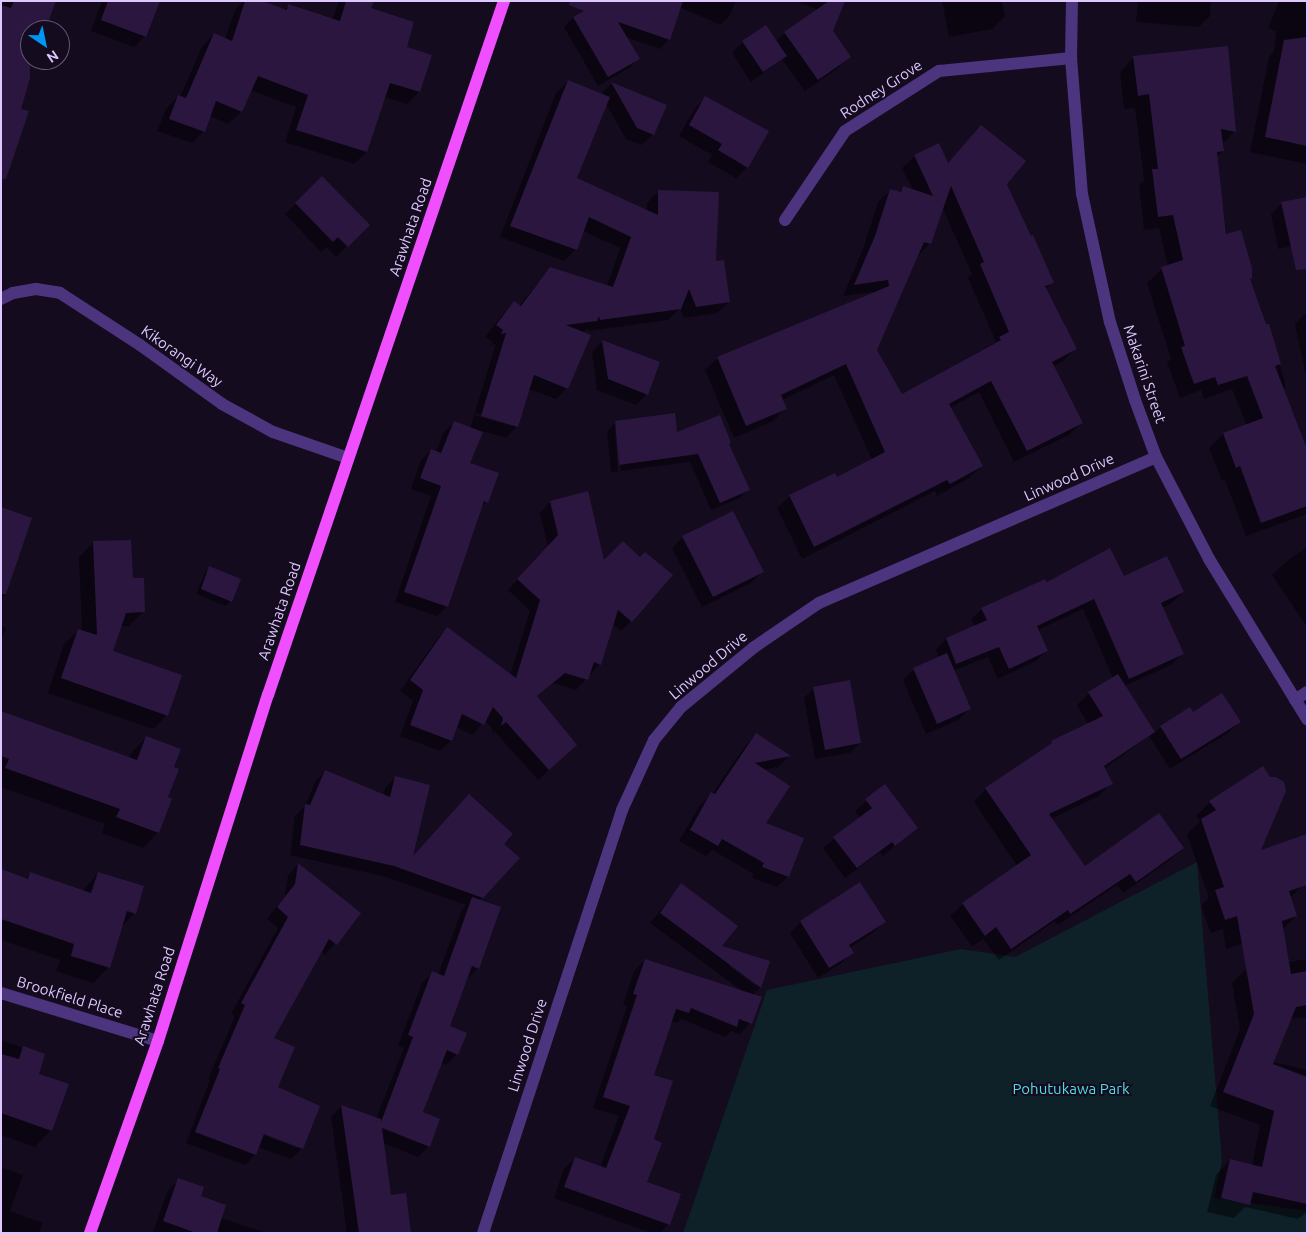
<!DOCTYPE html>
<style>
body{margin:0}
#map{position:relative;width:1308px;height:1234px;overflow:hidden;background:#140b1e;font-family:Ubuntu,sans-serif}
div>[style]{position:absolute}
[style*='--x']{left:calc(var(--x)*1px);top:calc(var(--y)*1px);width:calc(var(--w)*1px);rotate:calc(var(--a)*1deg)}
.green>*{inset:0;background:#0e2128}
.shadow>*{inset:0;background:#0007}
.building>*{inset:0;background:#2b1640}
.minor>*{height:12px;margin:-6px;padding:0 6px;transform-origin:6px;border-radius:6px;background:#4d347f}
.major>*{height:12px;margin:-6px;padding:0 6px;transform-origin:6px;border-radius:6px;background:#f04fff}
span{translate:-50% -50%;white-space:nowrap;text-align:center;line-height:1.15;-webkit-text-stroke:4px #140b1e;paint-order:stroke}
.street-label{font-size:15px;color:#dec8ff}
.park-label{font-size:15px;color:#51dde3}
.frame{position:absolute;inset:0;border:2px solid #dec8ff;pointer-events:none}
.north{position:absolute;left:20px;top:20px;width:50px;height:50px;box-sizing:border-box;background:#140b1e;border:1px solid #655778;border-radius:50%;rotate:146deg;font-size:14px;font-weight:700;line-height:20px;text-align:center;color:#dec8ff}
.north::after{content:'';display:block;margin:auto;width:18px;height:22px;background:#0094f3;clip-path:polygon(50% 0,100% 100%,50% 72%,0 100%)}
</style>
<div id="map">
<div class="green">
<div style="clip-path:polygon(1197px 862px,1222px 1161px,1214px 1198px,1307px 1211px,1307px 1233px,683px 1233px,767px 990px,961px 949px,1015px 957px)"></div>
</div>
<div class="shadow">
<div style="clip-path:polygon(1px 1px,54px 1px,44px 30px,30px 30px,30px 60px,33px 60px,19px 98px,20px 109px,1px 161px)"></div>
<div style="clip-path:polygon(102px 1px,158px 1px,145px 36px,134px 47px,91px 31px)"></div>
<div style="clip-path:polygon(243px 1px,258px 1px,284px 10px,289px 6px,332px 20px,339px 1px,372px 1px,370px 9px,405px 48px,419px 92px,407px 104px,384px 97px,366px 152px,354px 164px,285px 142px,296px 107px,250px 90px,241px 112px,228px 124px,210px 116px,204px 131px,192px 143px,157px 131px,166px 109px,178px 96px,180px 97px,202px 47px,214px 34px,225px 39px,235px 10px)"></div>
<div style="clip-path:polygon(596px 1px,736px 1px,730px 15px,721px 25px,679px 7px,669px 39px,660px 49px,625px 37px,638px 59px,629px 68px,598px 86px,564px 27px,573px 18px,594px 7px)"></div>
<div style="clip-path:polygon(796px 1px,843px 1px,831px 32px,849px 57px,837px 69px,805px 91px,782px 59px,751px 82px,732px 53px,743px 42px,766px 27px,776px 41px,785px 33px,818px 10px)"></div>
<div style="clip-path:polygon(942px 1px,1002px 1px,1005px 16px,992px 29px,949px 37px)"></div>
<div style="clip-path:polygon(1138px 1px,1211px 1px,1210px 16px,1199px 27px,1136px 22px)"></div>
<div style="clip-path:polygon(1279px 1px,1307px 1px,1307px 164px,1250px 152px,1269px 57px,1274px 51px,1276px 31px,1268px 28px)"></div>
<div style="clip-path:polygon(1134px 57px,1235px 131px,1222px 144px,1223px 151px,1216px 157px,1232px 272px,1265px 326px,1268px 325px,1286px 386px,1283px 390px,1307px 453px,1307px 514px,1246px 536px,1225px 480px,1222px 481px,1209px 448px,1223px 434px,1247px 426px,1232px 389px,1204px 399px,1201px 390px,1180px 398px,1167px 362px,1171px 359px,1147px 283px,1162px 269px,1168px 267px,1159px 228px,1144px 230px,1139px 185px,1144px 180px,1135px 108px,1124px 109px,1120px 72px)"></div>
<div style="clip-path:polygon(evenodd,568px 81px,600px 94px,611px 84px,665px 106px,653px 134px,642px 145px,626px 139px,606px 104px,576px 178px,647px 211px,647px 203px,659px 191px,715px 262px,729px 302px,717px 313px,684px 318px,680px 308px,668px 320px,588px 331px,588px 328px,583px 333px,567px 388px,556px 399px,529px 389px,517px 426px,506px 438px,482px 431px,469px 464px,487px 502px,481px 507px,447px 606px,437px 616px,395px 602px,431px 496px,411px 489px,421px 460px,431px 450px,436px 452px,444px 432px,455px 422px,470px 428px,496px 344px,491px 345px,493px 342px,485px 337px,503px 314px,514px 302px,519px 306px,550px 268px,607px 286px,620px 248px,583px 231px,576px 249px,564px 261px,500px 237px,556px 93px,568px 81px,475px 413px,512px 424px,512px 426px,474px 415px,475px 413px)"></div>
<div style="clip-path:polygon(706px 97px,747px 167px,736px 178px,708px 162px,712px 155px,679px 136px,695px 108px)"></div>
<div style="clip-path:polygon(evenodd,981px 126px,1052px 282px,1045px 289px,1075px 349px,1063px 361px,1053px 366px,1081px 423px,1069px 435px,1014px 462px,979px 392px,950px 408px,982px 466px,969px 478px,937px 496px,935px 491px,802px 559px,777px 508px,790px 496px,836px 478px,872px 460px,834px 375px,782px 400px,785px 409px,773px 421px,734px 438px,705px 370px,718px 358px,874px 292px,843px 296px,863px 249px,878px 202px,891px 190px,898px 193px,904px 187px,913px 190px,902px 168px,915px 156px,947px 164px,981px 126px,942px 207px,972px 274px,968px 278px,996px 342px,901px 395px,876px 351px,918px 256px,930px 243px,942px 207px)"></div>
<div style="clip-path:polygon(322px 178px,368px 225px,336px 257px,327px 247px,321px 252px,285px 214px)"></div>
<div style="clip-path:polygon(1282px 203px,1307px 243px,1278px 249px,1271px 214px)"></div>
<div style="clip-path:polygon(1306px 313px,1307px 313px,1307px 381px,1295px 324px)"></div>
<div style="clip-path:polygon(603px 341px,647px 394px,636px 405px,597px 390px,592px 352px)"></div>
<div style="clip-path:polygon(evenodd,616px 422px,728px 444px,748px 489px,740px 498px,711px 510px,690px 462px,611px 472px,607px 431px,616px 422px,615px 428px,617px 428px,621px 471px,618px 471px,615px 428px)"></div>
<div style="clip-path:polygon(550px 502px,603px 562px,631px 621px,621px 631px,613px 624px,600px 664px,576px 690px,553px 683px,536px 697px,576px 745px,538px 780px,495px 732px,492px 734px,493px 730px,485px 720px,473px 735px,456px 727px,451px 741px,440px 751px,400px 736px,413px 701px,400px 691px,437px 639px,447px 628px,510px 675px,530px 611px,508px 590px,548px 547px,540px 513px)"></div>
<div style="clip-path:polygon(1px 509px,30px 518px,1px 604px)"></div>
<div style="clip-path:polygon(683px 537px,762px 572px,751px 583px,702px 607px,672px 548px)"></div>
<div style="clip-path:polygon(93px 543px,132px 580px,144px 611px,129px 626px,120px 626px,112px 651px,167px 715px,153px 729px,48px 693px,64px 644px,79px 630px,82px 631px,79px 557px)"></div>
<div style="clip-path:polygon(1307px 547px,1307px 627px,1272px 575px,1287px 561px)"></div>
<div style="clip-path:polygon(210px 568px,231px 601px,226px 606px,196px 594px,205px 573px)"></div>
<div style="clip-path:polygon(1123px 578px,1183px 592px,1172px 603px,1162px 608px,1182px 654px,1171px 665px,1124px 686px,1154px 733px,1161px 727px,1193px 714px,1239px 722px,1228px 733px,1170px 769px,1149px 736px,1104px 769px,1111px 783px,1099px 796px,1051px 819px,1084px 868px,1183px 848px,1170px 860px,1123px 893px,1117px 885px,1058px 925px,1055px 921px,999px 960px,983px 939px,972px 947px,950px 916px,963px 904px,1017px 866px,974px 802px,986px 789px,1043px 751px,1052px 742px,1088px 724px,1077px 705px,1089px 693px,1113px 678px,1083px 609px,1038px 630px,1047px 651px,1036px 661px,998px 679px,988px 657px,953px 671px,969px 709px,958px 720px,926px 734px,903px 680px,914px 669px,939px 658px,936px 650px,946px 639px,975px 627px,971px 619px,982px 609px,1046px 583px)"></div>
<div style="clip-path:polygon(1px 626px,6px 628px,1px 640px)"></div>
<div style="clip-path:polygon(814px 688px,860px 743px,850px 753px,815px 759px,804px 698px)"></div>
<div style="clip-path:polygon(1px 713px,129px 758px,131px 753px,146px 738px,172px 768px,158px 832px,143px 848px,102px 833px,105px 824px,1px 787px)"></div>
<div style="clip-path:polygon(756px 735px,789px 756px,778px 767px,764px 770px,764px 824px,788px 876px,777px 887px,752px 878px,754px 874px,712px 850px,706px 856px,679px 841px,700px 805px,712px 794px,745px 746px)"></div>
<div style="clip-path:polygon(325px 771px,383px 796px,385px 788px,395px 778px,411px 859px,502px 844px,518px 858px,479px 901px,478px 968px,467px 979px,448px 1027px,457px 1054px,446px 1065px,441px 1063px,422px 1113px,429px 1146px,418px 1157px,383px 1143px,390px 1197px,410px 1233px,347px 1233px,331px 1117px,341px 1106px,376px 1119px,404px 1048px,398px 1046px,422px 983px,433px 973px,438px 975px,462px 909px,466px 905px,383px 876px,290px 855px,295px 816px,305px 806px,315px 782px)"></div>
<div style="clip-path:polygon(885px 785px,917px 828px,883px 856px,880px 852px,845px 878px,823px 848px,860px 818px,855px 811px)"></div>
<div style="clip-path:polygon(1210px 802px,1259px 852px,1303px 885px,1290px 898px,1296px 916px,1282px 930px,1226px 949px,1223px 929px,1211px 933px,1201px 906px,1209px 898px,1187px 834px,1200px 822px,1196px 816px)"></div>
<div style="clip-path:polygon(evenodd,298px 864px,359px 914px,325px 955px,321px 951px,272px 1038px,276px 1088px,302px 1148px,291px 1159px,258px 1147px,255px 1155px,245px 1165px,186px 1143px,210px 1080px,208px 1079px,235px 1016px,231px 1014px,278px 928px,267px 919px,285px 896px,288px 875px,298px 864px,259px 1131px,298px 1146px,298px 1148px,258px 1133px,259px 1131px)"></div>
<div style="clip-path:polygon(1px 871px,25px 879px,30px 874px,82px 892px,98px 873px,135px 913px,121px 927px,109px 967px,93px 983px,56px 971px,60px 960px,1px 940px)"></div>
<div style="clip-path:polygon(evenodd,681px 885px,720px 946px,768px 962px,760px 988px,752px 995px,750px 1023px,740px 1034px,731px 1031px,725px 1037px,681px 1019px,677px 1023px,670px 1021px,653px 1076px,652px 1140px,646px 1183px,669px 1224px,660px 1233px,651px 1233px,554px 1198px,564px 1169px,575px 1158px,600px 1167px,619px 1116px,593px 1108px,627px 1006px,623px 1005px,634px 971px,645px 960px,742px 991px,650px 923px,681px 885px,731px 964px,756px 983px,756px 986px,729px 966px,731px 964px)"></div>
<div style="clip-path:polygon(801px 922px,884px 922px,873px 933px,849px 948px,852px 952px,841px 963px,818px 978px,790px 933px)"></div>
<div style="clip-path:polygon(1307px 959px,1307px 1017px,1290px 1019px,1273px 1062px,1307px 1070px,1307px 1212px,1298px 1219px,1245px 1207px,1234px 1218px,1207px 1212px,1216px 1175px,1230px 1160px,1252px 1165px,1260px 1125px,1210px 1106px,1240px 1029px,1232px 983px,1246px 969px)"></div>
<div style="clip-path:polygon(1px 1040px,44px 1055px,37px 1074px,51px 1130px,35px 1147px,1px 1135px)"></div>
<div style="clip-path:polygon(1px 1167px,23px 1175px,10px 1211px,43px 1223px,39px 1233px,1px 1233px)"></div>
<div style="clip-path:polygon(179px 1180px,221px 1218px,267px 1233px,153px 1232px,168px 1190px)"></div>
</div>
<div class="building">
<div style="clip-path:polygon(14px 1px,56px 1px,45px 30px,30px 30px,30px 78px,21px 109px,29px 111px,6px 179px,1px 179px,1px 5px,11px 8px)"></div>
<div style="clip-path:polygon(108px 1px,160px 1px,146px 37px,101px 20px)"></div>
<div style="clip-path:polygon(245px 1px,262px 1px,287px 10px,288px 4px,340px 21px,346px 1px,374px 1px,371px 8px,414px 22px,407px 47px,432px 55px,420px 92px,390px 83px,367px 152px,296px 130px,308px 95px,258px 76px,242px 112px,216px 101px,205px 132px,169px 119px,178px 95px,186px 98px,214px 33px,232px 41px)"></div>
<div style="clip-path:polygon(570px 1px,683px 1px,670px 40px,618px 22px,640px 59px,608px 77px,573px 17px,584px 11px,569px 5px)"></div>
<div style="clip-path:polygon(829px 1px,845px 1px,833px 31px,851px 57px,818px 80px,784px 32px)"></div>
<div style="clip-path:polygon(766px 25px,787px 56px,763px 72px,742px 41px)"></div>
<div style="clip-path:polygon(1307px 37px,1307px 146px,1265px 137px,1284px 40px)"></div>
<div style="clip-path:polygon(1228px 46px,1236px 132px,1221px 129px,1224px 151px,1217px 152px,1226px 234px,1241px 230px,1252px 268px,1252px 278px,1250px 279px,1266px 324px,1269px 324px,1281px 364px,1275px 366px,1307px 449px,1307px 506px,1261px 523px,1240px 466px,1236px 468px,1223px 433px,1263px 418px,1247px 376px,1218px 385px,1215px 377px,1194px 384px,1181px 347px,1185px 346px,1161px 267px,1183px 260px,1173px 215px,1158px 217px,1152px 169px,1158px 169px,1149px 94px,1138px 96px,1133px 56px)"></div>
<div style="clip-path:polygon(568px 80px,610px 97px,577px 178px,658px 215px,658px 190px,719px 192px,716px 261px,724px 260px,730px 302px,696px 307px,689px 289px,681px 309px,600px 320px,599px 316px,597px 321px,566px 325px,591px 335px,568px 389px,534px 375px,518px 427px,481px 416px,506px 333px,501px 334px,503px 330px,496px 325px,514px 301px,521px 306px,550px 267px,613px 287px,631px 237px,589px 217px,577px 250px,510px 226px)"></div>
<div style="clip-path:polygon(611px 82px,667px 105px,654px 135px,637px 128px)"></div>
<div style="clip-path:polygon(705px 96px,769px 131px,748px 168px,718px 150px,722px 144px,689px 125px)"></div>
<div style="clip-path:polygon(evenodd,981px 125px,1026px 161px,1007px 184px,1031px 236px,1033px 235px,1054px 283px,1045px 286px,1077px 349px,1052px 362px,1083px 423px,1027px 451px,991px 381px,949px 404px,983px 466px,950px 484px,947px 480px,814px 547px,789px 495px,835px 473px,837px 477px,885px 452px,846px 364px,781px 395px,787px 409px,746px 426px,717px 357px,889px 286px,888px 280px,854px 285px,875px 236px,890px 189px,901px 192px,903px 186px,933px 196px,914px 155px,939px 143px,948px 163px,981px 125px,951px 186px,984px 262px,980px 264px,1009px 332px,999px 337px,1001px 340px,902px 394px,877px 350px,924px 242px,931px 244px,951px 186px)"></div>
<div style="clip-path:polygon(322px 176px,370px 225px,348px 247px,338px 237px,333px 242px,295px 203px)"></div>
<div style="clip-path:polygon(1307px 197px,1307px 269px,1296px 270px,1281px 202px)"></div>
<div style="clip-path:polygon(602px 340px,660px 362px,648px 395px,608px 379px)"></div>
<div style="clip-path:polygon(675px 413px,677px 432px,720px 415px,731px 443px,729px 444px,750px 490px,720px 503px,698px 454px,619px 465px,615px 421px)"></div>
<div style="clip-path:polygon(454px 421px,483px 432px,470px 463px,499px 473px,488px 503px,484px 501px,448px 607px,404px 592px,441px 486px,420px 478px,431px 449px,441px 453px)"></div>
<div style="clip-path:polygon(588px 491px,604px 560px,623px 541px,640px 557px,645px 552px,673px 575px,632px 622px,618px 610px,601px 665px,594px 662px,588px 680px,565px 673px,537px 696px,577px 745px,549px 770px,506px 722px,501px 726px,503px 718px,493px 707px,484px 725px,462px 714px,452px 741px,410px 725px,423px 690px,410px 680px,447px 627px,516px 678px,540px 600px,517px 579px,558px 535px,550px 501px)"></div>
<div style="clip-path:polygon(1px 507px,32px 518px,6px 594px,1px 594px)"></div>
<div style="clip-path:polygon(733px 511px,764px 572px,713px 597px,682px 536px)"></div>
<div style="clip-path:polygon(131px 540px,133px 578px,144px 578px,145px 612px,126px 613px,113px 651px,182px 675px,168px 716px,61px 678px,78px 629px,97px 635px,93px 541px)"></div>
<div style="clip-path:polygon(1110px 548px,1124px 576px,1167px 556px,1184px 592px,1161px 603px,1184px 654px,1129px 679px,1094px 599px,1037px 626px,1048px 651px,1009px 669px,999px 647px,956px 664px,946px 638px,987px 620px,981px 608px,1045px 579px,1047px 582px)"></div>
<div style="clip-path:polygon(209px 566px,241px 579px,232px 602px,201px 589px)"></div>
<div style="clip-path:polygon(947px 653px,971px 709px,937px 724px,913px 668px)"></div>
<div style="clip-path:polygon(1118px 674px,1155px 732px,1104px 766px,1113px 784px,1049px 814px,1085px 866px,1159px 813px,1184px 848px,1136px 882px,1130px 874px,1070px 914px,1068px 910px,1011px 949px,996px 927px,985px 936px,962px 903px,1031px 855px,985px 788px,1052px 743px,1051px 741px,1103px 716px,1088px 692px)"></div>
<div style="clip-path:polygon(850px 680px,861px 743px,825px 750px,813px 687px)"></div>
<div style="clip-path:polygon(1222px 693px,1241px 722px,1181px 759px,1160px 726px,1190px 707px,1193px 712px)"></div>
<div style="clip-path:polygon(1px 711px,137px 760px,146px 736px,181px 749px,174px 767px,179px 769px,168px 797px,172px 799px,159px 833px,116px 817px,120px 809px,5px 768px,9px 759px,1px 756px)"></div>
<div style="clip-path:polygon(756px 733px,791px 756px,755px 763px,790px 786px,766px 823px,804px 838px,789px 877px,762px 867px,764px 863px,722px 839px,718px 846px,690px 830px,711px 792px,715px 794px)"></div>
<div style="clip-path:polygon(1263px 766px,1270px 777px,1276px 777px,1284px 782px,1286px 791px,1261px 850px,1307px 834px,1307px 885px,1289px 891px,1297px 916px,1282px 921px,1291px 974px,1307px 971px,1307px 1005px,1296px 1007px,1273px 1064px,1307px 1077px,1307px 1204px,1253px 1192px,1250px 1205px,1221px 1198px,1230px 1159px,1262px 1167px,1274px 1111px,1223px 1092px,1254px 1014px,1237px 916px,1225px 920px,1215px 890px,1224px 887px,1201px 819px,1216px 810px,1209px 801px)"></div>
<div style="clip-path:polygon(325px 770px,390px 797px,395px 776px,430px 785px,413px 856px,469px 794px,513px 834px,504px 844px,520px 858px,483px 898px,394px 866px,300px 845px,305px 804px,310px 805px)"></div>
<div style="clip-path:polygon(885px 784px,918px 828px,895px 846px,892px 842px,857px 868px,833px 837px,872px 808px,865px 799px)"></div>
<div style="clip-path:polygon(298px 863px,361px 913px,337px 945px,329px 939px,274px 1038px,295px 1047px,278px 1087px,320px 1106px,303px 1149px,264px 1134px,256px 1155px,195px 1132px,220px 1069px,218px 1068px,245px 1005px,241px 1003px,288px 917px,277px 907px,295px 884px)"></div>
<div style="clip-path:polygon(1px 869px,28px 879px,30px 872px,91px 893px,98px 872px,144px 886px,136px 914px,127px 911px,110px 968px,71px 956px,74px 944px,1px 919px)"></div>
<div style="clip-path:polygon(860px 882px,886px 922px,849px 945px,854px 953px,829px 968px,800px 921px)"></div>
<div style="clip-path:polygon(681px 883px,738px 926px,722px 946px,770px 961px,761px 988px,660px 913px)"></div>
<div style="clip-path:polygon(472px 897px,501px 907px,479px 969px,472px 966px,450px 1026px,467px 1033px,458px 1055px,447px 1050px,423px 1112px,440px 1119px,430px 1147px,382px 1128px,391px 1195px,406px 1193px,411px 1233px,359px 1233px,341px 1105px,381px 1119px,381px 1122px,413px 1037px,408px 1035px,432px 971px,444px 976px)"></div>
<div style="clip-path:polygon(645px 959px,762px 997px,752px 1024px,739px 1019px,737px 1027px,691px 1008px,689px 1013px,676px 1009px,654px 1075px,673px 1081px,654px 1139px,662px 1143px,647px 1182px,681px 1194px,670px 1225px,564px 1187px,575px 1157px,606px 1168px,630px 1106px,603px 1097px,637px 995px,633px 994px)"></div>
<div style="clip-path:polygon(23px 1046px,45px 1054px,39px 1074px,69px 1084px,52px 1131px,1px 1113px,1px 1054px,19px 1059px)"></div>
<div style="clip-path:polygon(178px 1178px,204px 1187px,201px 1196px,226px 1205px,217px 1233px,196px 1233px,163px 1221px)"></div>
</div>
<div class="minor">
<div style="--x:1072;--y:1;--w:57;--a:91"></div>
<div style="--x:1071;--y:58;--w:136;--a:85.4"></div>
<div style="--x:1082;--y:194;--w:131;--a:77.7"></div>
<div style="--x:1110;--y:322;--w:82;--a:72.2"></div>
<div style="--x:1135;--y:400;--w:61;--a:69.8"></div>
<div style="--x:1156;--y:457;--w:115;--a:62.5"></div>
<div style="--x:1209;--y:559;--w:188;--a:58.5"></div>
<div style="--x:785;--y:220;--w:107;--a:-56"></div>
<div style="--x:845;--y:131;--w:112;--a:-32.6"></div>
<div style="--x:939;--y:71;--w:133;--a:-5.6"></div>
<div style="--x:1;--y:299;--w:13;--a:-27"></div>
<div style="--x:13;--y:293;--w:23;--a:-10"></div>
<div style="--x:36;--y:289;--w:24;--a:9"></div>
<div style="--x:60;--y:293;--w:95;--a:33"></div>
<div style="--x:140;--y:345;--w:101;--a:35.7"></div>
<div style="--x:222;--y:404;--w:58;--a:28.8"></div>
<div style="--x:273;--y:432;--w:79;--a:19.1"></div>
<div style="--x:1295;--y:700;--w:14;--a:-34"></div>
<div style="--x:1;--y:993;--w:164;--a:17"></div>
<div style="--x:483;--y:1233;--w:445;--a:-71.8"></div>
<div style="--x:622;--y:810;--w:77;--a:-65.4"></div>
<div style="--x:654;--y:740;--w:43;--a:-50.7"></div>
<div style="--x:681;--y:707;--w:93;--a:-39.3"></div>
<div style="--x:753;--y:648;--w:80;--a:-34.3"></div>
<div style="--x:819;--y:603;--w:367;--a:-23.4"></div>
</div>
<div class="major">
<div style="--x:90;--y:1233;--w:204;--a:-70.5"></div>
<div style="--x:158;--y:1041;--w:363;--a:-72.4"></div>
<div style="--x:268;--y:695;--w:733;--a:-71.22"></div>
</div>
<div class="street-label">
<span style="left:881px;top:89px;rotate:-33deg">Rodney Grove</span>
<span style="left:410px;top:227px;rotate:-71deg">Arawhata Road</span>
<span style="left:182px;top:356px;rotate:35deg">Kikorangi Way</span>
<span style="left:1145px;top:374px;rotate:71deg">Makarini Street</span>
<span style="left:1069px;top:477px;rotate:-24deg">Linwood Drive</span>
<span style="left:279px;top:611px;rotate:-71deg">Arawhata Road</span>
<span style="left:708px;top:665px;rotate:-40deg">Linwood Drive</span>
<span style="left:154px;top:996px;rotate:-72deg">Arawhata Road</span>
<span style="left:70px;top:997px;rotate:17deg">Brookfield Place</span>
<span style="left:527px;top:1045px;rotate:-72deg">Linwood Drive</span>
</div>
<div class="park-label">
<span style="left:1071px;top:1089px">Pohutukawa Park</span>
</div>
<div class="frame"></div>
<div class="north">N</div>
</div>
